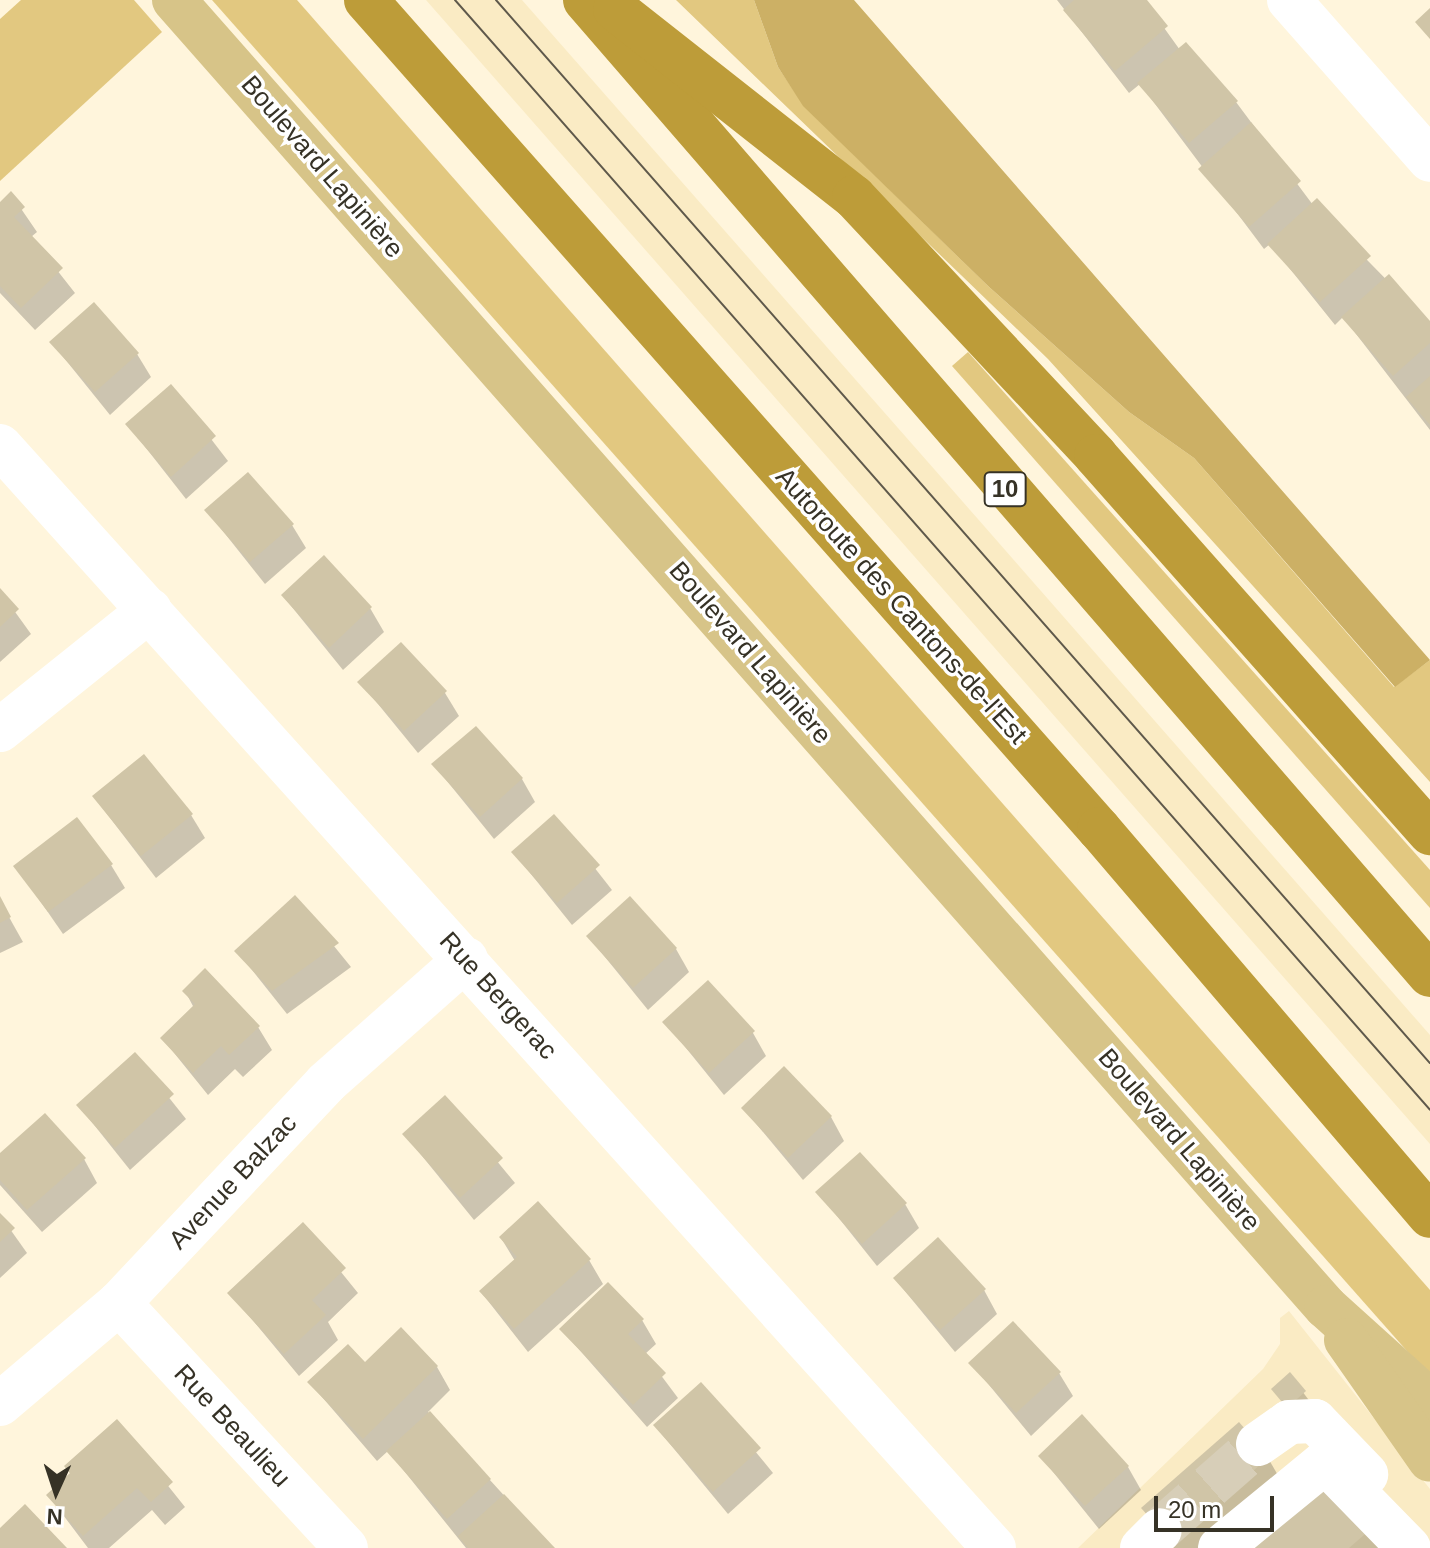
<!DOCTYPE html>
<meta charset="utf-8">
<style>
body{margin:0}
#map{position:relative;width:1430px;height:1548px;overflow:hidden;background:#fff5dc;font-family:Arial,sans-serif}
div>[style]{position:absolute}
[style*='--x']{left:calc(var(--x)*1px);top:calc(var(--y)*1px);width:calc(var(--w)*1px);rotate:calc(var(--a)*1deg)}
.built>*{inset:0;background:#faebc4}
.green>*{inset:0;background:#e2c880}
.forest>*{inset:0;background:#ccb065}
.shadow>*{inset:0;background:#0003}
.building>*{inset:0;background:#d0c5a7}
.minor-tunnel>*{height:44px;margin-top:-22px;transform-origin:0;background:repeating-linear-gradient(90deg,#d7ceb8 0 44px,transparent 0 66px)}
.minor>*{height:44px;margin:-22px;padding:0 22px;transform-origin:22px;border-radius:22px;background:#fff}
.major>*{height:44px;margin:-22px;padding:0 22px;transform-origin:22px;border-radius:22px;background:#d7c488}
.highway>*{height:44px;margin:-22px;padding:0 22px;transform-origin:22px;border-radius:22px;background:#bd9c39}
.tram>*{height:2px;margin:-1px;padding:0 1px;transform-origin:1px;border-radius:1px;background:#5f594b}
span{translate:-50% -50%;white-space:nowrap;text-align:center;line-height:1.15;-webkit-text-stroke:7px #fff;paint-order:stroke}
.shield-label span{padding:2px 6px;background:#fff;border:2px solid;border-radius:6px;-webkit-text-stroke-width:0}
.shield-label{font-size:24px;color:#363226;font-weight:700}
.street-label{font-size:26px;color:#363226}
.north{position:absolute;left:16px;top:1452px;width:80px;height:80px;-webkit-text-stroke:6px #fff;paint-order:stroke;rotate:183deg;font-size:22px;font-weight:700;line-height:32px;text-align:center;color:#363226}
.north::after{content:'';display:block;margin:auto;width:28px;height:36px;background:#363226;clip-path:polygon(50% 0,100% 100%,50% 72%,0 100%)}
.scale{position:absolute;left:1154px;top:1496px;width:120px;height:36px;box-sizing:border-box;border:4px solid #363226;border-top:0;padding-left:10px;font-size:24px;line-height:28px;white-space:nowrap;color:#363226;-webkit-text-stroke:6px #fff;paint-order:stroke}
</style>
<div id="map">
<div class="built">
<div style="clip-path:polygon(426px 0,522px 0,949px 486px,1430px 1035px,1430px 1144px)"></div>
<div style="clip-path:polygon(1289px 1311px,1430px 1489px,1430px 1548px,1078px 1548px,1263px 1369px,1280px 1344px,1280px 1318px)"></div>
</div>
<div class="green">
<div style="clip-path:polygon(21px 0,134px 0,162px 32px,0 181px,0 19px)"></div>
<div style="clip-path:polygon(212px 0,297px 0,1430px 1290px,1430px 1377px)"></div>
<div style="clip-path:polygon(676px 0,754px 0,778px 67px,804px 106px,988px 286px,1129px 412px,1194px 458px,1394px 687px,1430px 660px,1430px 782px,1048px 359px)"></div>
<div style="clip-path:polygon(968px 352px,1430px 870px,1430px 908px,952px 366px)"></div>
</div>
<div class="forest">
<div style="clip-path:polygon(754px 0,854px 0,1430px 660px,1395px 687px,1194px 458px,1129px 412px,988px 286px,803px 106px,778px 67px)"></div>
</div>
<div class="shadow">
<div style="clip-path:polygon(1057px 0,1144px 0,1180px 50px,1236px 102px,1313px 205px,1430px 324px,1430px 430px,1343px 317px,1335px 325px,1270px 244px,1264px 249px,1140px 84px,1129px 93px)"></div>
<div style="clip-path:polygon(11px 194px,37px 232px,31px 237px,75px 293px,35px 330px,0 293px,0 204px)"></div>
<div style="clip-path:polygon(52px 343px,137px 354px,151px 377px,110px 415px)"></div>
<div style="clip-path:polygon(171px 387px,228px 461px,186px 499px,128px 425px)"></div>
<div style="clip-path:polygon(207px 511px,292px 525px,306px 548px,265px 584px)"></div>
<div style="clip-path:polygon(0 591px,31px 634px,0 662px)"></div>
<div style="clip-path:polygon(283px 596px,370px 608px,384px 632px,343px 670px)"></div>
<div style="clip-path:polygon(360px 682px,445px 693px,459px 716px,418px 753px)"></div>
<div style="clip-path:polygon(434px 765px,522px 779px,535px 802px,494px 839px)"></div>
<div style="clip-path:polygon(94px 797px,191px 815px,205px 838px,156px 878px)"></div>
<div style="clip-path:polygon(554px 816px,612px 890px,572px 925px,514px 853px)"></div>
<div style="clip-path:polygon(111px 865px,125px 888px,63px 934px,16px 866px)"></div>
<div style="clip-path:polygon(295px 898px,351px 967px,287px 1014px,237px 951px)"></div>
<div style="clip-path:polygon(0 901px,23px 942px,0 953px)"></div>
<div style="clip-path:polygon(588px 936px,676px 949px,689px 972px,648px 1010px)"></div>
<div style="clip-path:polygon(185px 991px,258px 1027px,272px 1050px,243px 1077px,235px 1069px,208px 1095px,162px 1038px,194px 1008px)"></div>
<div style="clip-path:polygon(665px 1022px,753px 1033px,766px 1056px,724px 1095px)"></div>
<div style="clip-path:polygon(135px 1055px,186px 1119px,130px 1170px,79px 1106px)"></div>
<div style="clip-path:polygon(445px 1098px,515px 1183px,474px 1220px,405px 1135px)"></div>
<div style="clip-path:polygon(743px 1108px,831px 1117px,844px 1141px,803px 1180px)"></div>
<div style="clip-path:polygon(0 1156px,84px 1159px,97px 1183px,42px 1232px,0 1185px)"></div>
<div style="clip-path:polygon(818px 1192px,905px 1204px,919px 1228px,877px 1266px)"></div>
<div style="clip-path:polygon(0 1215px,27px 1253px,0 1278px)"></div>
<div style="clip-path:polygon(303px 1225px,358px 1293px,328px 1322px,338px 1340px,299px 1376px,230px 1293px)"></div>
<div style="clip-path:polygon(501px 1238px,589px 1260px,603px 1284px,528px 1352px,481px 1292px,515px 1261px)"></div>
<div style="clip-path:polygon(895px 1279px,984px 1290px,997px 1314px,955px 1352px)"></div>
<div style="clip-path:polygon(642px 1320px,656px 1344px,645px 1354px,678px 1398px,647px 1427px,562px 1330px)"></div>
<div style="clip-path:polygon(971px 1363px,1059px 1373px,1073px 1396px,1031px 1436px)"></div>
<div style="clip-path:polygon(365px 1365px,437px 1367px,450px 1390px,428px 1412px,552px 1548px,466px 1548px,388px 1451px,377px 1461px,310px 1383px)"></div>
<div style="clip-path:polygon(1290px 1375px,1311px 1403px,1295px 1418px,1273px 1389px)"></div>
<div style="clip-path:polygon(701px 1385px,773px 1473px,728px 1514px,655px 1426px)"></div>
<div style="clip-path:polygon(117px 1422px,185px 1507px,165px 1525px,152px 1510px,109px 1548px,88px 1548px,48px 1495px,71px 1475px,66px 1467px)"></div>
<div style="clip-path:polygon(1041px 1457px,1128px 1467px,1141px 1490px,1099px 1529px)"></div>
<div style="clip-path:polygon(1268px 1458px,1294px 1503px,1243px 1548px,1166px 1548px,1143px 1508px)"></div>
<div style="clip-path:polygon(1328px 1484px,1380px 1548px,1257px 1548px)"></div>
</div>
<div class="building">
<div style="clip-path:polygon(1074px 0,1147px 0,1168px 26px,1115px 71px,1063px 10px)"></div>
<div style="clip-path:polygon(1430px 8px,1430px 39px,1415px 22px)"></div>
<div style="clip-path:polygon(1186px 42px,1238px 101px,1189px 143px,1137px 83px)"></div>
<div style="clip-path:polygon(1251px 122px,1301px 181px,1249px 227px,1198px 169px)"></div>
<div style="clip-path:polygon(11px 191px,25px 207px,14px 217px,63px 268px,21px 308px,0 286px,0 202px)"></div>
<div style="clip-path:polygon(1317px 198px,1371px 256px,1320px 302px,1267px 244px)"></div>
<div style="clip-path:polygon(1389px 274px,1430px 321px,1430px 343px,1393px 376px,1341px 317px)"></div>
<div style="clip-path:polygon(94px 302px,139px 353px,95px 392px,49px 342px)"></div>
<div style="clip-path:polygon(1430px 376px,1430px 425px,1406px 397px)"></div>
<div style="clip-path:polygon(171px 384px,216px 436px,171px 477px,125px 424px)"></div>
<div style="clip-path:polygon(248px 472px,294px 524px,250px 562px,204px 510px)"></div>
<div style="clip-path:polygon(324px 555px,372px 607px,329px 648px,281px 595px)"></div>
<div style="clip-path:polygon(0 588px,19px 609px,0 627px)"></div>
<div style="clip-path:polygon(401px 642px,447px 691px,404px 731px,357px 682px)"></div>
<div style="clip-path:polygon(476px 726px,523px 778px,480px 817px,431px 764px)"></div>
<div style="clip-path:polygon(144px 754px,193px 814px,141px 856px,92px 796px)"></div>
<div style="clip-path:polygon(554px 814px,600px 865px,557px 903px,511px 852px)"></div>
<div style="clip-path:polygon(77px 817px,113px 864px,48px 912px,13px 866px)"></div>
<div style="clip-path:polygon(295px 895px,339px 943px,272px 991px,234px 951px)"></div>
<div style="clip-path:polygon(0 896px,11px 917px,0 923px)"></div>
<div style="clip-path:polygon(630px 896px,677px 948px,633px 988px,586px 936px)"></div>
<div style="clip-path:polygon(205px 968px,260px 1026px,229px 1055px,221px 1046px,193px 1073px,160px 1038px,195px 1004px,182px 991px)"></div>
<div style="clip-path:polygon(708px 980px,755px 1031px,709px 1073px,662px 1022px)"></div>
<div style="clip-path:polygon(135px 1052px,174px 1094px,115px 1148px,76px 1105px)"></div>
<div style="clip-path:polygon(784px 1066px,832px 1116px,788px 1158px,741px 1108px)"></div>
<div style="clip-path:polygon(445px 1095px,503px 1158px,460px 1198px,402px 1134px)"></div>
<div style="clip-path:polygon(45px 1113px,86px 1158px,27px 1210px,0 1180px,0 1153px)"></div>
<div style="clip-path:polygon(860px 1152px,907px 1203px,862px 1244px,815px 1192px)"></div>
<div style="clip-path:polygon(538px 1201px,591px 1259px,514px 1329px,479px 1291px,517px 1257px,499px 1237px)"></div>
<div style="clip-path:polygon(0 1213px,15px 1228px,0 1242px)"></div>
<div style="clip-path:polygon(303px 1222px,346px 1268px,312px 1300px,326px 1315px,284px 1354px,227px 1293px)"></div>
<div style="clip-path:polygon(938px 1237px,986px 1289px,940px 1330px,893px 1278px)"></div>
<div style="clip-path:polygon(608px 1282px,644px 1319px,628px 1334px,666px 1373px,633px 1405px,559px 1329px)"></div>
<div style="clip-path:polygon(1013px 1321px,1061px 1372px,1016px 1413px,968px 1363px)"></div>
<div style="clip-path:polygon(401px 1327px,438px 1366px,363px 1439px,307px 1382px,348px 1344px,365px 1362px)"></div>
<div style="clip-path:polygon(1290px 1372px,1306px 1391px,1287px 1408px,1271px 1389px)"></div>
<div style="clip-path:polygon(701px 1382px,761px 1448px,713px 1492px,653px 1425px)"></div>
<div style="clip-path:polygon(430px 1411px,491px 1479px,447px 1519px,386px 1451px)"></div>
<div style="clip-path:polygon(1082px 1414px,1129px 1466px,1085px 1506px,1038px 1456px)"></div>
<div style="clip-path:polygon(117px 1419px,173px 1482px,151px 1502px,137px 1488px,83px 1536px,46px 1495px,70px 1473px,64px 1466px)"></div>
<div style="clip-path:polygon(1239px 1422px,1269px 1457px,1172px 1542px,1141px 1508px)"></div>
<div style="clip-path:polygon(1329px 1482px,1371px 1529px,1349px 1548px,1254px 1548px)"></div>
<div style="clip-path:polygon(504px 1494px,555px 1548px,468px 1548px,458px 1536px)"></div>
<div style="clip-path:polygon(25px 1504px,67px 1548px,0 1548px,0 1528px)"></div>
</div>
<div class="minor-tunnel">
<div style="--x:1160;--y:1530;--w:130;--a:-41.3"></div>
</div>
<div class="minor">
<div style="--x:1289;--y:0;--w:213;--a:48.6"></div>
<div style="--x:0;--y:446;--w:1484;--a:47.95"></div>
<div style="--x:0;--y:730;--w:192;--a:-38.7"></div>
<div style="--x:119;--y:1303;--w:334;--a:47.2"></div>
<div style="--x:0;--y:1404;--w:156;--a:-40.3"></div>
<div style="--x:119;--y:1303;--w:302;--a:-46.7"></div>
<div style="--x:326;--y:1083;--w:187;--a:-41.5"></div>
<div style="--x:1258;--y:1444;--w:38;--a:-35"></div>
<div style="--x:1289;--y:1422;--w:26;--a:-2"></div>
<div style="--x:1315;--y:1421;--w:74;--a:46.1"></div>
<div style="--x:1142;--y:1548;--w:25;--a:-45"></div>
<div style="--x:1220;--y:1548;--w:136;--a:-39.3"></div>
<div style="--x:1325;--y:1462;--w:120;--a:45.7"></div>
</div>
<div class="major">
<div style="--x:174;--y:0;--w:1742;--a:48.61"></div>
<div style="--x:1326;--y:1307;--w:140;--a:42.1"></div>
<div style="--x:1346;--y:1340;--w:146;--a:55"></div>
</div>
<div class="highway">
<div style="--x:366;--y:0;--w:1107;--a:48.52"></div>
<div style="--x:1099;--y:829;--w:509;--a:49.46"></div>
<div style="--x:585;--y:0;--w:1290;--a:49.09"></div>
<div style="--x:615;--y:9;--w:304;--a:38.2"></div>
<div style="--x:854;--y:197;--w:354;--a:46.9"></div>
<div style="--x:1096;--y:456;--w:504;--a:48.46"></div>
</div>
<div class="tram">
<div style="--x:455;--y:0;--w:1477;--a:48.7"></div>
<div style="--x:496;--y:0;--w:1415;--a:48.7"></div>
</div>
<div class="shield-label">
<span style="left:1005px;top:489px">10</span>
</div>
<div class="street-label">
<span style="left:322px;top:167px;rotate:49deg">Boulevard Lapinière</span>
<span style="left:901px;top:606px;rotate:48deg">Autoroute des Cantons-de-l'Est</span>
<span style="left:750px;top:653px;rotate:49deg">Boulevard Lapinière</span>
<span style="left:498px;top:996px;rotate:48deg">Rue Bergerac</span>
<span style="left:1179px;top:1140px;rotate:49deg">Boulevard Lapinière</span>
<span style="left:233px;top:1182px;rotate:-47deg">Avenue Balzac</span>
<span style="left:232px;top:1426px;rotate:47deg">Rue Beaulieu</span>
</div>
<div class="north">N</div>
<div class="scale">20 m</div>
</div>
